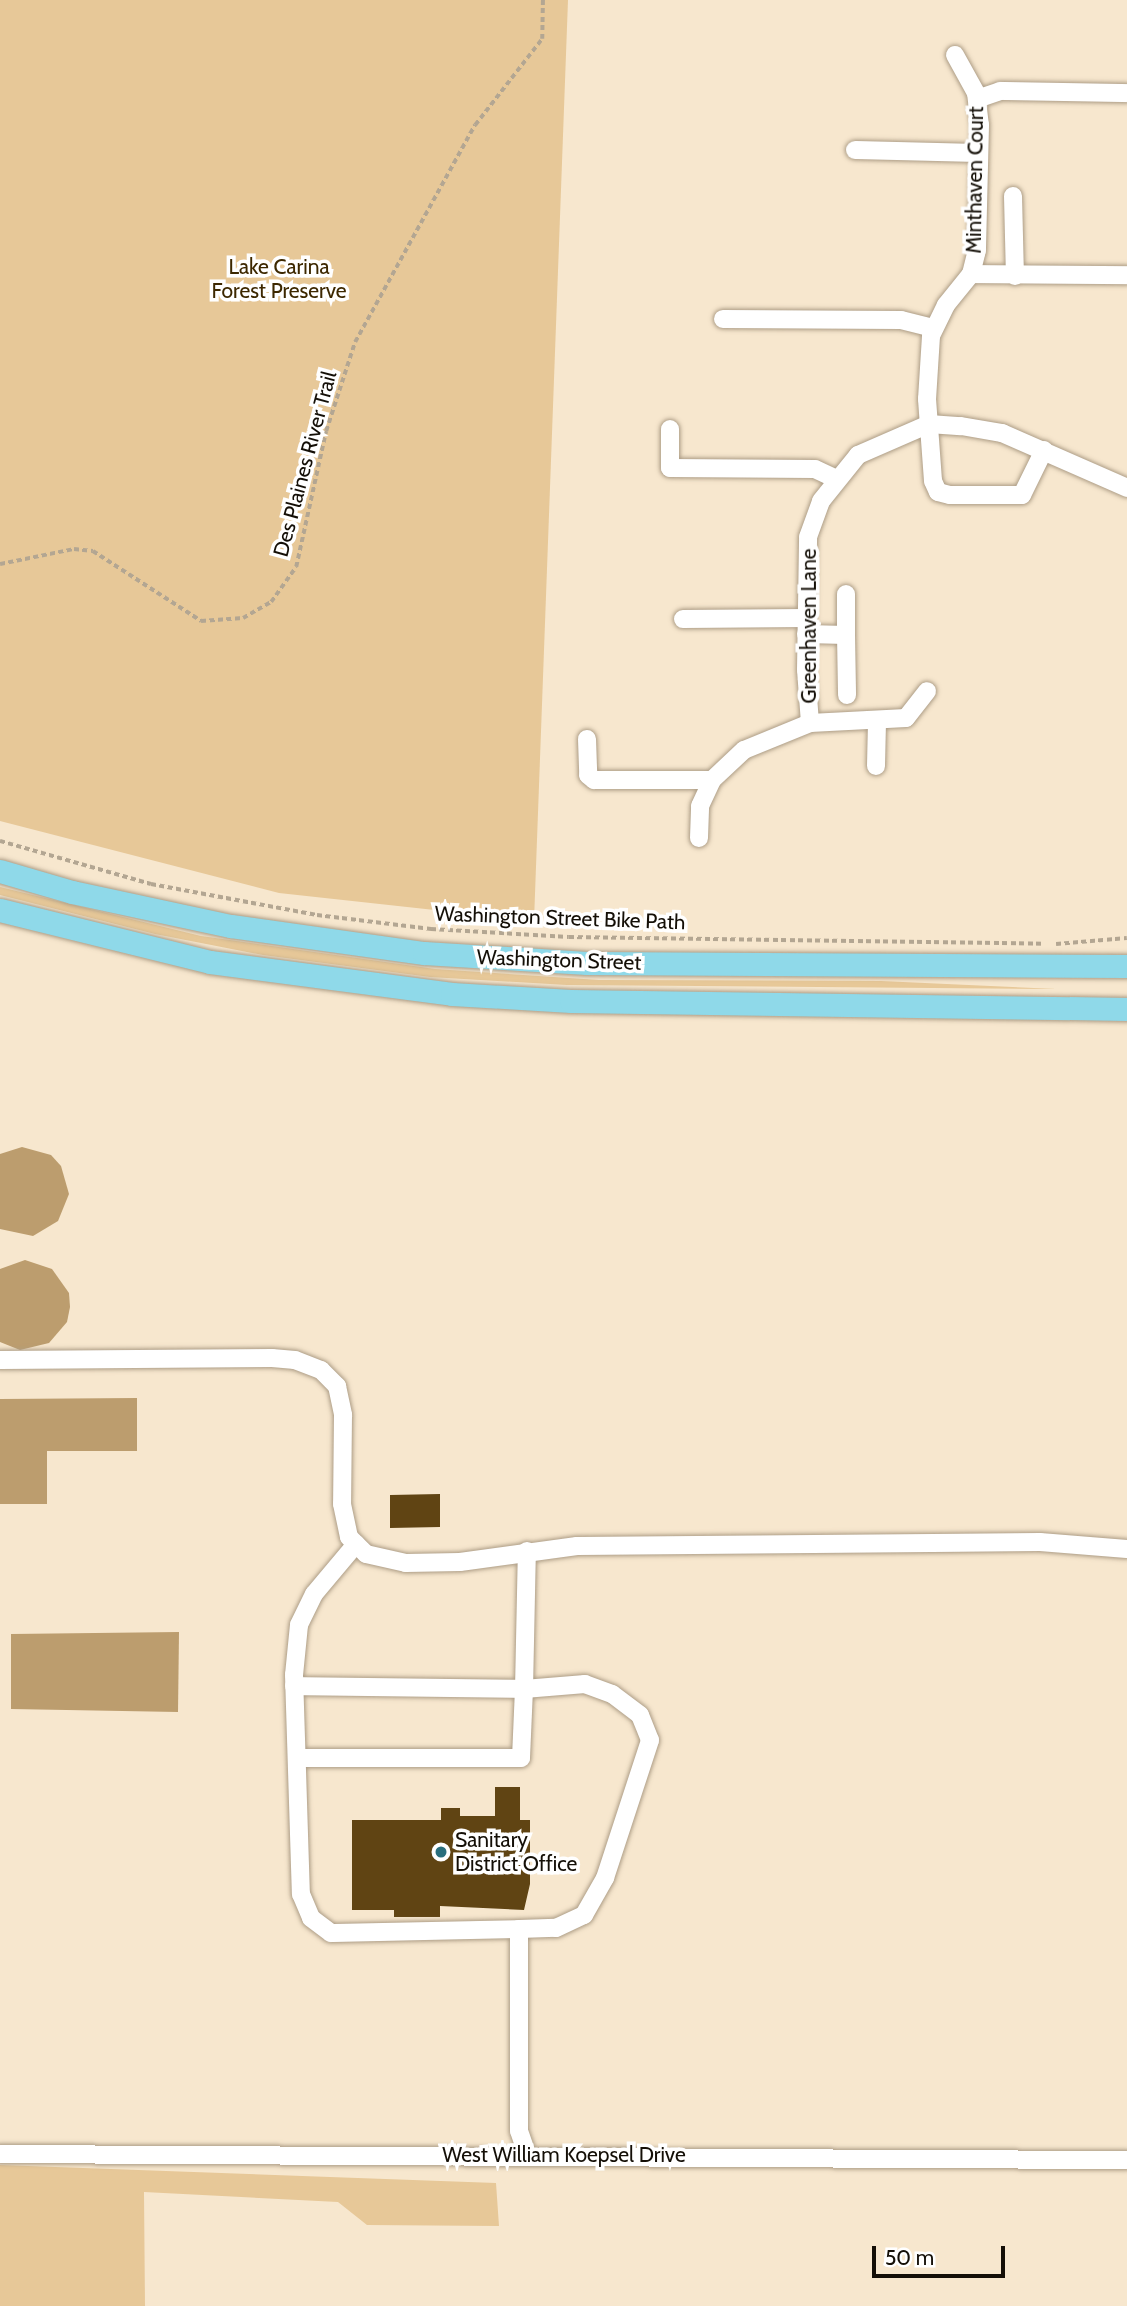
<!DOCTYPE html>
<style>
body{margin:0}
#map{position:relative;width:1127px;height:2306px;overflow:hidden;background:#f7e7ce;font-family:Cabin,sans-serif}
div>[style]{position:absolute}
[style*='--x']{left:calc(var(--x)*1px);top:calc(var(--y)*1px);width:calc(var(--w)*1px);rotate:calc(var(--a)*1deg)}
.green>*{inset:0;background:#e7c898}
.water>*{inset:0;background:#bc9d6e}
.building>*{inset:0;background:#604413}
.path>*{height:3.5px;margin-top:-1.75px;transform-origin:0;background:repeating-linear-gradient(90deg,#b3a692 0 5px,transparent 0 8.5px)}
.roads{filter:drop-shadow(0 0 2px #ad9d86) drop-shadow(0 0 2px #ad9d86)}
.minor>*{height:18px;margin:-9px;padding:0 9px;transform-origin:9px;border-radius:9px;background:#fff}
.major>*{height:23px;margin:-11.5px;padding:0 11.5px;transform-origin:11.5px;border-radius:11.5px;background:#8fd9e9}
.dots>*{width:19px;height:19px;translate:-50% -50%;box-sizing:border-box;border:4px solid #fff;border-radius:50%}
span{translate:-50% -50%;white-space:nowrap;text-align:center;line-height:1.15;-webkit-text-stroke:7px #fff;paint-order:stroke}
.street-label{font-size:21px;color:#140f07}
.park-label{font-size:21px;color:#3d2800}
.poi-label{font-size:21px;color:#140f07}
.left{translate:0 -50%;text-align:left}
.scale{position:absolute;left:872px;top:2246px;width:133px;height:32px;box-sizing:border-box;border:4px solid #140f07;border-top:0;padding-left:9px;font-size:21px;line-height:24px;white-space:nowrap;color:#140f07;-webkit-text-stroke:5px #fff;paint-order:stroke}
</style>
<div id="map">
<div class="green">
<div style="clip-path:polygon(0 0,568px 0,534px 921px,279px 893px,0 821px)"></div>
<div style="clip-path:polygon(0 887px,201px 936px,435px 969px,599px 980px,881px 981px,1057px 989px,567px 985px,430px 977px,263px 955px,155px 934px,0 895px)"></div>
<div style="clip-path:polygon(0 2165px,496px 2183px,499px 2226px,367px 2225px,338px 2202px,144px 2192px,145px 2306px,0 2306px)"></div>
</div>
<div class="water">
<div style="clip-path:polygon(22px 1147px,51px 1155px,61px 1166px,69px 1194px,58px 1221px,33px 1236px,0 1229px,0 1154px)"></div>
<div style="clip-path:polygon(25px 1260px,52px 1269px,69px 1293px,70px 1307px,67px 1322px,49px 1343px,20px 1350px,0 1342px,0 1269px)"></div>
<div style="clip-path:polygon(137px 1398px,137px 1451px,47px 1451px,47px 1504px,0 1504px,0 1399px)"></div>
<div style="clip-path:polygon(179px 1632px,178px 1712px,11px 1709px,11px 1634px)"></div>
</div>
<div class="building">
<div style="clip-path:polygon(440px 1494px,440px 1527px,390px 1528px,390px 1495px)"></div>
<div style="clip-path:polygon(495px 1787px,520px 1787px,520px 1820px,530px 1820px,530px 1884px,524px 1910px,440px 1906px,440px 1917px,394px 1917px,394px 1910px,352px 1910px,352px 1820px,441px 1820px,441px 1808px,460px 1808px,460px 1816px,495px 1816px)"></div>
</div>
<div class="path">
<div style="--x:0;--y:564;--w:76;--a:-11.5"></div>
<div style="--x:74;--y:549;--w:19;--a:6"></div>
<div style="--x:93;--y:551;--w:129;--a:32.9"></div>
<div style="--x:201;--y:621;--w:42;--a:-4.1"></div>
<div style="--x:243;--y:618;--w:32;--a:-30"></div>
<div style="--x:271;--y:602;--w:43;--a:-54.5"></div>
<div style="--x:296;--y:567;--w:139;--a:-77.6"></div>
<div style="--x:326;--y:431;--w:94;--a:-72"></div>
<div style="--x:355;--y:342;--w:248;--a:-61.1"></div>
<div style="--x:475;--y:125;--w:109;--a:-52.1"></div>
<div style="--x:542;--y:39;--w:39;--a:-89"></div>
<div style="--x:0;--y:841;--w:157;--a:15.9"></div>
<div style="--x:151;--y:884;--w:169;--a:10.6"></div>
<div style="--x:317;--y:915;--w:115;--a:7"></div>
<div style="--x:431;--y:929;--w:138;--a:3.3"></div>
<div style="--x:569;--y:937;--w:476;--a:0.8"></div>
<div style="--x:1056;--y:944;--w:71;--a:-4.8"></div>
</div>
<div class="roads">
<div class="minor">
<div style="--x:955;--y:55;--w:43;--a:61.1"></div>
<div style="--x:976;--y:93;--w:32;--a:83"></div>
<div style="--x:980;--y:125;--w:125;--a:91.4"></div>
<div style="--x:977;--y:250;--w:25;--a:104"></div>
<div style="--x:971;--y:274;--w:40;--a:129"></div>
<div style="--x:946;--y:305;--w:34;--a:116"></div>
<div style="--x:931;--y:336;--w:63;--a:93.6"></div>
<div style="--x:927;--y:399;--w:82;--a:85.8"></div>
<div style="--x:933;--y:481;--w:12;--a:66"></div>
<div style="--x:938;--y:492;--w:12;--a:14"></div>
<div style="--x:950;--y:495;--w:72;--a:0"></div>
<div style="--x:1022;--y:495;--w:50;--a:-63.9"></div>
<div style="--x:977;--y:99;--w:24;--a:-19"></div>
<div style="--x:1000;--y:91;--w:127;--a:0.9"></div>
<div style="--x:855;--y:150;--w:124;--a:1.4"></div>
<div style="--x:1013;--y:196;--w:80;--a:88.6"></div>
<div style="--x:971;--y:274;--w:156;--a:0.4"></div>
<div style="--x:723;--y:319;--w:178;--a:0.3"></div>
<div style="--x:901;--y:320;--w:33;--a:14"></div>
<div style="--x:670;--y:429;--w:39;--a:90"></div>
<div style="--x:670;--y:468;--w:145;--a:0.4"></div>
<div style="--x:815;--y:469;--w:23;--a:25"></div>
<div style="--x:683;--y:619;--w:123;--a:-0.5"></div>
<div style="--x:806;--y:634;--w:40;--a:1.4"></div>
<div style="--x:846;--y:635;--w:41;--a:-90"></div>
<div style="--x:846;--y:635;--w:60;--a:89"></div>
<div style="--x:810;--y:723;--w:53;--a:-94.3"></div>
<div style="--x:806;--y:670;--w:133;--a:-89.1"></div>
<div style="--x:808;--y:537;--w:38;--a:-70"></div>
<div style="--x:821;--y:501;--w:59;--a:-51.2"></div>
<div style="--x:858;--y:455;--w:77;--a:-23.6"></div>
<div style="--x:929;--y:424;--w:32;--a:4"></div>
<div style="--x:961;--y:426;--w:42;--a:9.7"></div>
<div style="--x:1002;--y:433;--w:137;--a:23.7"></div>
<div style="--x:587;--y:739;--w:36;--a:88"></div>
<div style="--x:588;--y:775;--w:8;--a:40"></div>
<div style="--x:594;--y:780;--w:118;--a:0"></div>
<div style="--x:876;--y:766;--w:45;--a:-88.7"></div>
<div style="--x:699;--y:838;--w:32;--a:-88"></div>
<div style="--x:700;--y:806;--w:29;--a:-65"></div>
<div style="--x:712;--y:780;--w:44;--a:-43.2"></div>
<div style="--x:744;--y:750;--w:71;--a:-22.2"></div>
<div style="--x:810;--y:723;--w:96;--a:-3"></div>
<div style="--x:906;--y:718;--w:34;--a:-52"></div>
<div style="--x:0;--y:1360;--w:272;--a:-0.4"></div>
<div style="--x:272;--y:1358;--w:23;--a:5"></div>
<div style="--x:295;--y:1360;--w:28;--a:21"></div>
<div style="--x:321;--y:1370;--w:23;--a:45"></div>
<div style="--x:337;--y:1386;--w:30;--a:78"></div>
<div style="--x:343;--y:1415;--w:89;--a:90.6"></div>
<div style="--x:342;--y:1504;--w:34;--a:78"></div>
<div style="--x:349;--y:1537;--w:24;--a:45"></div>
<div style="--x:366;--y:1554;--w:41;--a:12.7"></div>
<div style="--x:406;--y:1563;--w:54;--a:-1.1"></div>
<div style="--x:460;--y:1562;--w:118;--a:-7.8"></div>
<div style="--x:577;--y:1546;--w:463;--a:-0.5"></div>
<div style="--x:1040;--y:1542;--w:87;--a:4.6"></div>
<div style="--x:356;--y:1544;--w:65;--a:130"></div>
<div style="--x:314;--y:1594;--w:34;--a:116"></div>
<div style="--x:299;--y:1625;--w:50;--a:95.7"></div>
<div style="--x:294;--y:1675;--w:219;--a:88.2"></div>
<div style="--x:301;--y:1894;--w:26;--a:67"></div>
<div style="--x:311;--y:1918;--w:25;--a:37"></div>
<div style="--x:331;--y:1933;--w:188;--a:-1.2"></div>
<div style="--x:294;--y:1686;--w:230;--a:0.7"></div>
<div style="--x:524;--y:1689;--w:69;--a:92.5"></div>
<div style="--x:521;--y:1758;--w:223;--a:180"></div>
<div style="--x:0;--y:2154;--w:1127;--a:0.31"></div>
<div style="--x:527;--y:2154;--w:24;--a:-109"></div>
<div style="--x:519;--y:2131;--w:202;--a:-90"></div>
<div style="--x:519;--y:1929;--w:37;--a:-2"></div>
<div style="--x:556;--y:1928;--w:31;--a:-25"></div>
<div style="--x:584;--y:1915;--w:43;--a:-60.4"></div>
<div style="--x:605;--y:1878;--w:145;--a:-71.9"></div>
<div style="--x:650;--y:1740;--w:27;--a:-112"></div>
<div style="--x:640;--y:1715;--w:35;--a:-143"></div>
<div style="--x:612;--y:1694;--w:29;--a:-160"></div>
<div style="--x:585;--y:1684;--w:61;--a:175.3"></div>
<div style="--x:524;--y:1689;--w:138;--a:-88.8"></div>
</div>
<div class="major">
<div style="--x:0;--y:871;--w:75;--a:16.3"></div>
<div style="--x:72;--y:892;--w:163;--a:12.1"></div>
<div style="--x:231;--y:926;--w:195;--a:8"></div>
<div style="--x:424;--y:953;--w:163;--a:3.5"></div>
<div style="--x:587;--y:963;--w:540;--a:0.32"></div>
<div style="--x:0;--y:910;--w:216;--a:13.9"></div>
<div style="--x:210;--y:962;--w:244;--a:7.5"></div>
<div style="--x:452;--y:994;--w:119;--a:3.4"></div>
<div style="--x:571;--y:1001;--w:556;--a:0.82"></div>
</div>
</div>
<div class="dots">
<div style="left:441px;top:1852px;background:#296e7d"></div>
</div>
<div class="street-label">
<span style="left:975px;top:180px;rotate:-89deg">Minthaven Court</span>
<span style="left:305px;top:464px;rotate:-75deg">Des Plaines River Trail</span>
<span style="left:809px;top:626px;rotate:-90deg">Greenhaven Lane</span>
<span style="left:560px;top:918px;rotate:2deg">Washington Street Bike Path</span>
<span style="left:559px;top:960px;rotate:2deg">Washington Street</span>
<span style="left:564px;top:2155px">West William Koepsel Drive</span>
</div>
<div class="park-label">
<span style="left:279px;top:279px">Lake Carina<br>Forest Preserve</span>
</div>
<div class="poi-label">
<span class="left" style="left:455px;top:1852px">Sanitary<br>District Office</span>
</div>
<div class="scale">50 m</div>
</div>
